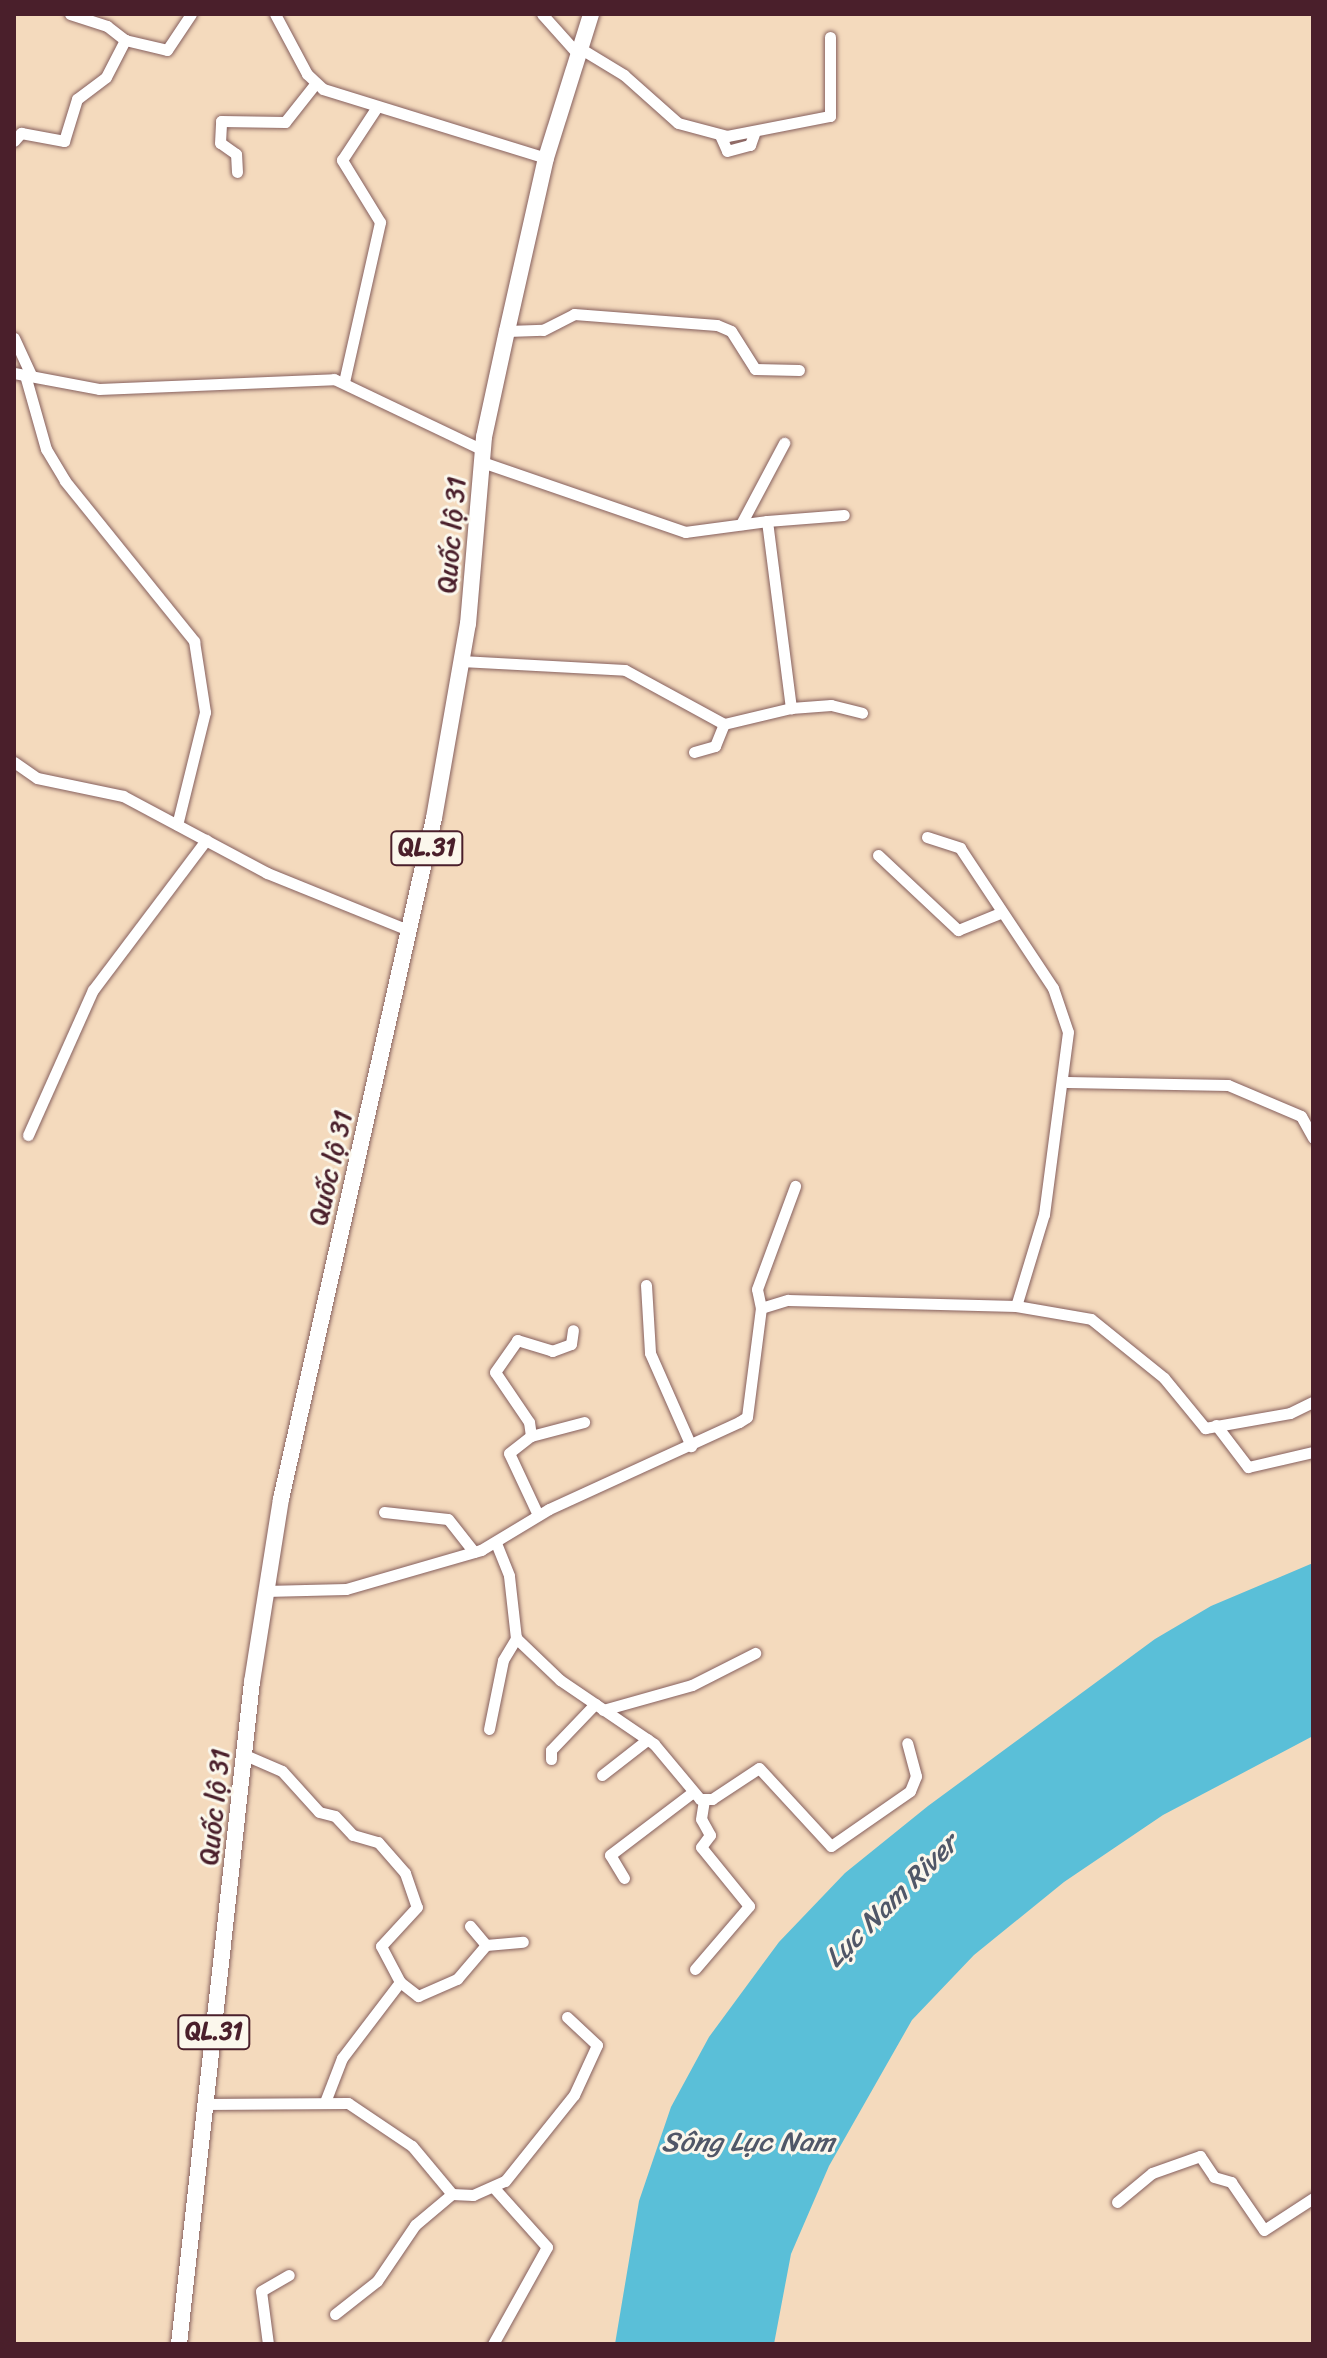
<!DOCTYPE html>
<meta charset="utf-8">
<style>
body{margin:0}
#map{position:relative;width:1327px;height:2358px;overflow:hidden;background:#f4dabd;font-family:Sriracha,sans-serif}
div>[style]{position:absolute}
[style*='--x']{left:calc(var(--x)*1px);top:calc(var(--y)*1px);width:calc(var(--w)*1px);rotate:calc(var(--a)*1deg)}
.water>*{inset:0;background:#5abfd8}
.roads{filter:drop-shadow(0 0 2px #86605e) drop-shadow(0 0 2px #86605e)}
.minor>*{height:11px;margin:-5.5px;padding:0 5.5px;transform-origin:5.5px;border-radius:5.5px;background:#fff}
.highway>*{height:16px;margin:-8px;padding:0 8px;transform-origin:8px;border-radius:8px;background:#fff}
span{translate:-50% -50%;white-space:nowrap;text-align:center;line-height:1.15;-webkit-text-stroke:6px #fbf7ec;paint-order:stroke}
.shield-label span{padding:2px 6px;background:#fbf7ec;border:2px solid;border-radius:6px;-webkit-text-stroke-width:0}
.shield-label{font-size:24px;color:#4a1f2b;font-weight:700}
.street-label{font-size:26px;color:#4a1f2b}
.water-label{font-size:28px;color:#505768;font-style:italic}
.frame{position:absolute;inset:0;border:16px solid #4a1f2b;pointer-events:none}
</style>
<div id="map">
<div class="water">
<div style="clip-path:polygon(1313px 1563px,1313px 1736px,1163px 1815px,1064px 1882px,974px 1955px,912px 2020px,829px 2166px,791px 2254px,774px 2344px,615px 2344px,639px 2201px,671px 2107px,709px 2037px,779px 1942px,845px 1873px,928px 1806px,1155px 1639px,1211px 1606px)"></div>
</div>
<div class="roads">
<div class="minor">
<div style="--x:70;--y:14;--w:39;--a:18"></div>
<div style="--x:107;--y:26;--w:23;--a:38"></div>
<div style="--x:275;--y:14;--w:68;--a:61.9"></div>
<div style="--x:307;--y:74;--w:22;--a:43"></div>
<div style="--x:323;--y:89;--w:233;--a:17.2"></div>
<div style="--x:542;--y:14;--w:51;--a:48.2"></div>
<div style="--x:578;--y:47;--w:54;--a:31.3"></div>
<div style="--x:624;--y:75;--w:72;--a:41.6"></div>
<div style="--x:678;--y:123;--w:51;--a:14.9"></div>
<div style="--x:727;--y:136;--w:105;--a:-11"></div>
<div style="--x:830;--y:116;--w:79;--a:-90"></div>
<div style="--x:720;--y:135;--w:17;--a:66"></div>
<div style="--x:727;--y:151;--w:24;--a:-15"></div>
<div style="--x:750;--y:145;--w:12;--a:-70"></div>
<div style="--x:14;--y:141;--w:11;--a:-49"></div>
<div style="--x:21;--y:133;--w:44;--a:10.5"></div>
<div style="--x:64;--y:141;--w:44;--a:-72.8"></div>
<div style="--x:77;--y:99;--w:36;--a:-37"></div>
<div style="--x:106;--y:77;--w:42;--a:-62.8"></div>
<div style="--x:125;--y:40;--w:43;--a:13.4"></div>
<div style="--x:167;--y:50;--w:43;--a:-56.3"></div>
<div style="--x:237;--y:172;--w:18;--a:-93"></div>
<div style="--x:236;--y:154;--w:19;--a:-145"></div>
<div style="--x:220;--y:143;--w:22;--a:-87"></div>
<div style="--x:221;--y:121;--w:64;--a:0.9"></div>
<div style="--x:285;--y:122;--w:48;--a:-51.7"></div>
<div style="--x:507;--y:331;--w:36;--a:-2"></div>
<div style="--x:543;--y:330;--w:35;--a:-27"></div>
<div style="--x:574;--y:314;--w:143;--a:4.4"></div>
<div style="--x:717;--y:325;--w:15;--a:23"></div>
<div style="--x:731;--y:331;--w:45;--a:57.7"></div>
<div style="--x:755;--y:369;--w:44;--a:1.3"></div>
<div style="--x:14;--y:338;--w:41;--a:65.3"></div>
<div style="--x:14;--y:373;--w:86;--a:10.7"></div>
<div style="--x:99;--y:389;--w:235;--a:-2.4"></div>
<div style="--x:334;--y:379;--w:165;--a:25.5"></div>
<div style="--x:25;--y:375;--w:77;--a:74.2"></div>
<div style="--x:46;--y:449;--w:37;--a:59"></div>
<div style="--x:65;--y:481;--w:206;--a:51.1"></div>
<div style="--x:194;--y:641;--w:72;--a:81.2"></div>
<div style="--x:205;--y:712;--w:116;--a:103.9"></div>
<div style="--x:344;--y:382;--w:164;--a:-77.3"></div>
<div style="--x:380;--y:222;--w:73;--a:-121.5"></div>
<div style="--x:342;--y:160;--w:64;--a:-56.6"></div>
<div style="--x:482;--y:462;--w:215;--a:19"></div>
<div style="--x:685;--y:532;--w:83;--a:-7.6"></div>
<div style="--x:767;--y:521;--w:189;--a:82.7"></div>
<div style="--x:791;--y:708;--w:40;--a:-4.3"></div>
<div style="--x:831;--y:705;--w:32;--a:14"></div>
<div style="--x:767;--y:521;--w:77;--a:-4.5"></div>
<div style="--x:741;--y:524;--w:92;--a:-62"></div>
<div style="--x:461;--y:661;--w:164;--a:3.1"></div>
<div style="--x:625;--y:670;--w:113;--a:28.6"></div>
<div style="--x:694;--y:752;--w:22;--a:-16"></div>
<div style="--x:715;--y:746;--w:24;--a:-68"></div>
<div style="--x:724;--y:724;--w:69;--a:-13.4"></div>
<div style="--x:14;--y:762;--w:28;--a:35"></div>
<div style="--x:37;--y:778;--w:88;--a:11.8"></div>
<div style="--x:123;--y:796;--w:163;--a:28.1"></div>
<div style="--x:267;--y:873;--w:152;--a:22"></div>
<div style="--x:927;--y:837;--w:35;--a:18"></div>
<div style="--x:960;--y:848;--w:168;--a:56.4"></div>
<div style="--x:1053;--y:988;--w:46;--a:71.2"></div>
<div style="--x:1068;--y:1032;--w:184;--a:97.5"></div>
<div style="--x:1044;--y:1214;--w:96;--a:106.9"></div>
<div style="--x:878;--y:855;--w:110;--a:43.2"></div>
<div style="--x:958;--y:930;--w:45;--a:-22"></div>
<div style="--x:1067;--y:1082;--w:161;--a:1.1"></div>
<div style="--x:1228;--y:1085;--w:79;--a:23"></div>
<div style="--x:1301;--y:1116;--w:25;--a:61"></div>
<div style="--x:28;--y:1135;--w:159;--a:-65.9"></div>
<div style="--x:93;--y:990;--w:188;--a:-53"></div>
<div style="--x:646;--y:1285;--w:68;--a:86.6"></div>
<div style="--x:650;--y:1353;--w:102;--a:66.2"></div>
<div style="--x:761;--y:1308;--w:19;--a:-102"></div>
<div style="--x:757;--y:1289;--w:110;--a:-69.7"></div>
<div style="--x:1216;--y:1425;--w:53;--a:52.7"></div>
<div style="--x:1248;--y:1467;--w:67;--a:-13"></div>
<div style="--x:531;--y:1436;--w:14;--a:-98"></div>
<div style="--x:529;--y:1422;--w:60;--a:-124.2"></div>
<div style="--x:495;--y:1372;--w:39;--a:-55"></div>
<div style="--x:517;--y:1340;--w:37;--a:17"></div>
<div style="--x:552;--y:1351;--w:20;--a:-20"></div>
<div style="--x:571;--y:1344;--w:14;--a:-82"></div>
<div style="--x:384;--y:1512;--w:64;--a:6.2"></div>
<div style="--x:448;--y:1519;--w:42;--a:51.8"></div>
<div style="--x:538;--y:1515;--w:68;--a:-115.1"></div>
<div style="--x:509;--y:1453;--w:28;--a:-38"></div>
<div style="--x:531;--y:1436;--w:55;--a:-14.8"></div>
<div style="--x:496;--y:1543;--w:35;--a:68"></div>
<div style="--x:509;--y:1576;--w:62;--a:83.6"></div>
<div style="--x:516;--y:1638;--w:61;--a:43.7"></div>
<div style="--x:560;--y:1680;--w:114;--a:34.2"></div>
<div style="--x:654;--y:1744;--w:72;--a:50.1"></div>
<div style="--x:700;--y:1799;--w:12;--a:0"></div>
<div style="--x:712;--y:1799;--w:56;--a:-33.4"></div>
<div style="--x:759;--y:1768;--w:106;--a:47.3"></div>
<div style="--x:831;--y:1846;--w:96;--a:-34.8"></div>
<div style="--x:910;--y:1791;--w:16;--a:-68"></div>
<div style="--x:916;--y:1776;--w:34;--a:-105"></div>
<div style="--x:265;--y:1591;--w:81;--a:-1.4"></div>
<div style="--x:346;--y:1589;--w:141;--a:-16.1"></div>
<div style="--x:481;--y:1550;--w:79;--a:-31.1"></div>
<div style="--x:549;--y:1509;--w:209;--a:-24.6"></div>
<div style="--x:739;--y:1422;--w:9;--a:-32"></div>
<div style="--x:747;--y:1417;--w:110;--a:-82.7"></div>
<div style="--x:761;--y:1308;--w:28;--a:-17"></div>
<div style="--x:788;--y:1300;--w:228;--a:1.5"></div>
<div style="--x:1016;--y:1306;--w:76;--a:9.8"></div>
<div style="--x:1091;--y:1319;--w:94;--a:38.9"></div>
<div style="--x:1164;--y:1378;--w:65;--a:50.6"></div>
<div style="--x:1205;--y:1428;--w:86;--a:-10"></div>
<div style="--x:1290;--y:1413;--w:25;--a:-26"></div>
<div style="--x:603;--y:1710;--w:92;--a:-15.7"></div>
<div style="--x:692;--y:1685;--w:71;--a:-26.9"></div>
<div style="--x:489;--y:1729;--w:70;--a:-78.5"></div>
<div style="--x:503;--y:1660;--w:26;--a:-59"></div>
<div style="--x:245;--y:1755;--w:40;--a:23.4"></div>
<div style="--x:282;--y:1771;--w:55;--a:47.9"></div>
<div style="--x:319;--y:1812;--w:16;--a:14"></div>
<div style="--x:335;--y:1816;--w:26;--a:47"></div>
<div style="--x:353;--y:1835;--w:26;--a:16"></div>
<div style="--x:378;--y:1842;--w:41;--a:48.9"></div>
<div style="--x:405;--y:1873;--w:36;--a:71"></div>
<div style="--x:417;--y:1907;--w:53;--a:132.7"></div>
<div style="--x:381;--y:1946;--w:41;--a:62.2"></div>
<div style="--x:400;--y:1982;--w:96;--a:127.3"></div>
<div style="--x:342;--y:2058;--w:47;--a:111.1"></div>
<div style="--x:551;--y:1759;--w:9;--a:-90"></div>
<div style="--x:551;--y:1750;--w:64;--a:-46.3"></div>
<div style="--x:602;--y:1775;--w:58;--a:-38"></div>
<div style="--x:624;--y:1878;--w:27;--a:-121"></div>
<div style="--x:610;--y:1855;--w:104;--a:-37.2"></div>
<div style="--x:486;--y:1945;--w:37;--a:-5"></div>
<div style="--x:695;--y:1969;--w:83;--a:-49.4"></div>
<div style="--x:749;--y:1906;--w:76;--a:-129.1"></div>
<div style="--x:701;--y:1847;--w:15;--a:-53"></div>
<div style="--x:710;--y:1835;--w:18;--a:-119"></div>
<div style="--x:701;--y:1819;--w:19;--a:-81"></div>
<div style="--x:400;--y:1982;--w:23;--a:38"></div>
<div style="--x:418;--y:1996;--w:43;--a:-23.6"></div>
<div style="--x:457;--y:1979;--w:45;--a:-49.5"></div>
<div style="--x:486;--y:1945;--w:25;--a:-130"></div>
<div style="--x:205;--y:2104;--w:143;--a:-0.4"></div>
<div style="--x:348;--y:2103;--w:77;--a:33.9"></div>
<div style="--x:412;--y:2146;--w:62;--a:50.2"></div>
<div style="--x:452;--y:2194;--w:21;--a:3"></div>
<div style="--x:473;--y:2195;--w:35;--a:-24"></div>
<div style="--x:505;--y:2181;--w:110;--a:-51.3"></div>
<div style="--x:574;--y:2095;--w:55;--a:-65.3"></div>
<div style="--x:597;--y:2045;--w:41;--a:-137"></div>
<div style="--x:1117;--y:2202;--w:45;--a:-39.6"></div>
<div style="--x:1152;--y:2173;--w:51;--a:-19.5"></div>
<div style="--x:1200;--y:2156;--w:25;--a:56"></div>
<div style="--x:1214;--y:2177;--w:18;--a:16"></div>
<div style="--x:1231;--y:2182;--w:58;--a:55.5"></div>
<div style="--x:1264;--y:2230;--w:59;--a:-33.1"></div>
<div style="--x:335;--y:2314;--w:53;--a:-38.2"></div>
<div style="--x:377;--y:2281;--w:68;--a:-55.8"></div>
<div style="--x:415;--y:2225;--w:48;--a:-40"></div>
<div style="--x:268;--y:2344;--w:53;--a:-97.5"></div>
<div style="--x:261;--y:2291;--w:32;--a:-30"></div>
<div style="--x:493;--y:2344;--w:111;--a:-60.9"></div>
<div style="--x:547;--y:2247;--w:78;--a:-131.9"></div>
</div>
<div class="highway">
<div style="--x:179;--y:2344;--w:666;--a:-83.71"></div>
<div style="--x:252;--y:1682;--w:185;--a:-81"></div>
<div style="--x:281;--y:1499;--w:698;--a:-77.34"></div>
<div style="--x:434;--y:818;--w:197;--a:-80.1"></div>
<div style="--x:468;--y:624;--w:188;--a:-85.1"></div>
<div style="--x:484;--y:437;--w:108;--a:-77.8"></div>
<div style="--x:507;--y:331;--w:177;--a:-77.3"></div>
<div style="--x:546;--y:158;--w:151;--a:-72.6"></div>
</div>
</div>
<div class="shield-label">
<span style="left:427px;top:848px">QL.31</span>
<span style="left:214px;top:2032px">QL.31</span>
</div>
<div class="street-label">
<span style="left:452px;top:535px;rotate:-85deg">Quốc lộ 31</span>
<span style="left:331px;top:1168px;rotate:-77deg">Quốc lộ 31</span>
<span style="left:215px;top:1807px;rotate:-84deg">Quốc lộ 31</span>
</div>
<div class="water-label">
<span style="left:891px;top:1901px;rotate:-45deg">Lục Nam River</span>
<span style="left:748px;top:2142px">Sông Lục Nam</span>
</div>
<div class="frame"></div>
</div>
